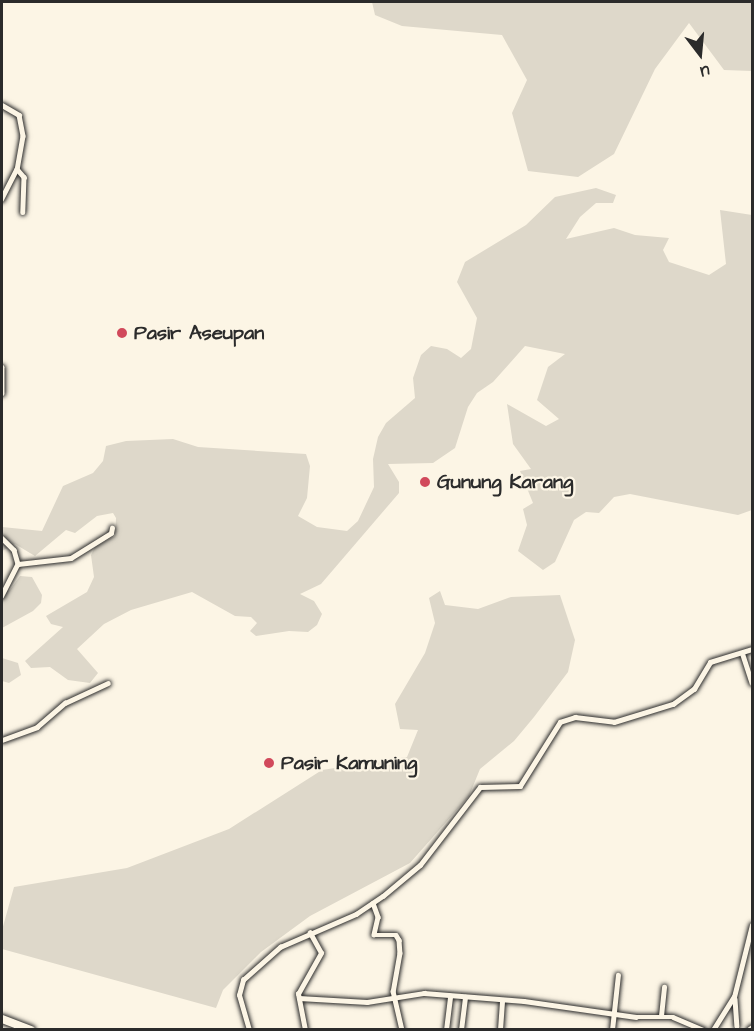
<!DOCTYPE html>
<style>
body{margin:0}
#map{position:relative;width:754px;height:1031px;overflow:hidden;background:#fcf5e5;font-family:"Architects Daughter",sans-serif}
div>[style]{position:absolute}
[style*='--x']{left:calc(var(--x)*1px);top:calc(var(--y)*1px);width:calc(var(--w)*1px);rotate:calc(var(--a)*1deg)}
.green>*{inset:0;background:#ded8ca}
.roads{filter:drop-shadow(0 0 2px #2b2b2b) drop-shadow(0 0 2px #2b2b2b)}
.minor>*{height:4.5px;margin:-2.25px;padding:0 2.25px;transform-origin:2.25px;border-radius:2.25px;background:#fcf5e5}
.trunk>*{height:8px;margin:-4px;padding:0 4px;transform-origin:4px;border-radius:4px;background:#fcf5e5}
.dots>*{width:16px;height:16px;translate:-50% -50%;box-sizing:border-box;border:3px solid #fcf5e5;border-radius:50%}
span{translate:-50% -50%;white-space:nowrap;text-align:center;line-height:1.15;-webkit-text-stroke:4.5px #fcf5e5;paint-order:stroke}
.poi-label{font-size:20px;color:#2b2b2b;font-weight:700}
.left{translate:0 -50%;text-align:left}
.frame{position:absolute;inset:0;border:3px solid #2b2b2b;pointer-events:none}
.north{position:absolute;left:670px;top:24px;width:60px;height:60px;-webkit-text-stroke:4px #fcf5e5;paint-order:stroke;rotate:164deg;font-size:16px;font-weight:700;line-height:24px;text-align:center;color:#2b2b2b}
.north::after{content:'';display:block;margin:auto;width:21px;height:27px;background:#2b2b2b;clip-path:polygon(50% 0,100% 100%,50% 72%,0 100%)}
</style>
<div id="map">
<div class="green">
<div style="clip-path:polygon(372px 2px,752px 2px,752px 71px,724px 70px,689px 23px,655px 69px,614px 154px,578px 177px,528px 171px,512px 113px,527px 80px,502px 35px,402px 26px,375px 15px)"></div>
<div style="clip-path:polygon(596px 188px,616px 195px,613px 203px,596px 203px,580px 217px,566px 239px,614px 228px,635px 235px,669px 238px,663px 250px,669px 262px,709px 275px,726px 264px,720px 210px,752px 215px,752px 510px,738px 515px,630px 494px,614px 497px,599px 513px,586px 512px,574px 520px,555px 562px,543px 570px,518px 551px,527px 525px,523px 509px,533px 503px,520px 471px,531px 469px,513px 444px,507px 404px,546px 426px,559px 419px,537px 400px,548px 367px,565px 354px,525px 346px,493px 382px,477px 393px,468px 407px,455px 448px,433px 463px,388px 464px,399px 482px,399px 493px,321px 584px,300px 594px,314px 601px,322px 614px,317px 625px,308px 632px,289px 631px,256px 636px,250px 631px,257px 623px,251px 617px,235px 616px,192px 592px,131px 610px,104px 624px,77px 649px,98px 673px,90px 683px,68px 680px,50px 667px,31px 668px,25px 661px,63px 627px,51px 624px,46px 616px,87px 592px,94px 577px,91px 555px,95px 547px,115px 536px,116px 518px,113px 513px,97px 516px,75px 533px,66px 530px,35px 556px,15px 544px,2px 551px,2px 527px,42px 531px,63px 486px,93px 473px,103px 461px,106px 446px,126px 441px,173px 439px,198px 447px,306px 454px,310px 466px,307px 498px,298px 516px,317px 527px,347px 531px,358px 521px,374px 487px,373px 459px,378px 437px,386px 423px,415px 398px,413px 378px,421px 355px,431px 346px,447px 349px,461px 358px,471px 349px,477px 318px,457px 282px,465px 262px,526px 225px,555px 197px)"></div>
<div style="clip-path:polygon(20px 576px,32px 577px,42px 595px,41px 603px,33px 611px,2px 628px,2px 593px,10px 590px)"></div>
<div style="clip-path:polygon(440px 591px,445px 605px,478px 609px,511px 597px,560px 595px,575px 640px,568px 672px,534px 717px,514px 741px,480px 769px,469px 796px,410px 863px,310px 916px,261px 952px,223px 990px,216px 1008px,2px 949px,2px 930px,14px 887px,127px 868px,229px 829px,322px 770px,407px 757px,418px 730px,400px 729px,395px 704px,425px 653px,435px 623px,429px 598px)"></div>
<div style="clip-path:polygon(2px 658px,18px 663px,21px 675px,9px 683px,2px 681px)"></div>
</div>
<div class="roads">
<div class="minor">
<div style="--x:2;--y:105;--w:20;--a:30"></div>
<div style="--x:19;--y:115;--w:21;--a:79"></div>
<div style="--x:23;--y:136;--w:34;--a:100"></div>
<div style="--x:17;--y:169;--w:34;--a:117"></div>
<div style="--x:17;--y:169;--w:11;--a:49"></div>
<div style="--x:24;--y:177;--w:35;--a:92"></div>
<div style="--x:2;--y:367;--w:26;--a:90"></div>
<div style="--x:2;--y:538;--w:17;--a:45"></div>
<div style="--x:14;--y:550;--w:15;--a:74"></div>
<div style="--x:18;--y:564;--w:36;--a:117"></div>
<div style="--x:18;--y:564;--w:53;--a:-6.5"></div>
<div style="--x:71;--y:558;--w:47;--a:-32"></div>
<div style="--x:111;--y:533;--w:5;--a:-79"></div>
<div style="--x:743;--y:655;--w:29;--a:72"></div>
<div style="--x:2;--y:740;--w:37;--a:-20"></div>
<div style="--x:37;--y:727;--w:37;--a:-41"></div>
<div style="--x:65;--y:703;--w:47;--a:-24.9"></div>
<div style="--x:373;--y:903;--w:15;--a:70"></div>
<div style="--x:378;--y:917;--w:18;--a:103"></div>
<div style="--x:374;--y:935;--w:22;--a:0"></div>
<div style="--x:396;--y:935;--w:6;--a:59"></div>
<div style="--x:399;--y:940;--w:13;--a:86"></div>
<div style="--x:400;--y:953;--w:39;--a:100"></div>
<div style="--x:393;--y:991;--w:40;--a:77"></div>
<div style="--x:299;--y:998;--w:68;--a:3.4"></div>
<div style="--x:367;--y:1002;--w:58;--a:-9"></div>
<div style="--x:424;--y:993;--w:100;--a:4.6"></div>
<div style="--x:524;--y:1001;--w:113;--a:8.1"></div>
<div style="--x:636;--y:1017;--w:37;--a:0"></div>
<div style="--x:673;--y:1017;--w:34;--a:23"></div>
<div style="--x:735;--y:999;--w:27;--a:86"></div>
<div style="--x:661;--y:1016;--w:29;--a:-84"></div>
<div style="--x:249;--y:1030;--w:36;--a:-106"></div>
<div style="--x:239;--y:995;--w:16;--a:-75"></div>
<div style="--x:243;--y:980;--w:50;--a:-41.7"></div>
<div style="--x:280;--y:947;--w:83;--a:-23.5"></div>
<div style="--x:356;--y:914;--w:32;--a:-34"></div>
<div style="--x:383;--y:896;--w:48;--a:-40"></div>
<div style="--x:420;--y:865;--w:98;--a:-52.4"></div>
<div style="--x:480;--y:787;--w:40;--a:-1.4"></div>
<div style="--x:520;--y:786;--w:75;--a:-58"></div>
<div style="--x:560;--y:722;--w:16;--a:-18"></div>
<div style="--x:575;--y:717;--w:39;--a:7"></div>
<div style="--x:614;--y:722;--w:62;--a:-17"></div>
<div style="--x:673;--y:704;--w:26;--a:-36"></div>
<div style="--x:694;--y:689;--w:31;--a:-59"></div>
<div style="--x:710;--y:662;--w:44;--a:-17.2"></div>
<div style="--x:305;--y:1030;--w:37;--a:-101"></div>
<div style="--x:298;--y:994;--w:47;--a:-60.7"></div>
<div style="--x:321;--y:953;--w:23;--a:-119"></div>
<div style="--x:446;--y:1030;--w:34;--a:-83"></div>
<div style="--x:461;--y:1030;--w:33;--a:-83"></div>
<div style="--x:500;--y:1030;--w:28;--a:-86"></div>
<div style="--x:612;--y:1030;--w:55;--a:-83.8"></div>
<div style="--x:713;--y:1030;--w:39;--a:-58"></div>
<div style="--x:734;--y:997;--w:74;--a:-76"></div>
<div style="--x:748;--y:1030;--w:5;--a:-37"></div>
</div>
<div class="trunk">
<div style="--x:2;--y:1019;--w:31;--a:21"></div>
</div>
</div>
<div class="dots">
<div style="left:122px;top:333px;background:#d1495b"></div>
<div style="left:425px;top:482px;background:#d1495b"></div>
<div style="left:269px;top:763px;background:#d1495b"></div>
</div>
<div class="poi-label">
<span class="left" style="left:134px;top:333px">Pasir Aseupan</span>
<span class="left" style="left:437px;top:482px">Gunung Karang</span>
<span class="left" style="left:281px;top:763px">Pasir Kamuning</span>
</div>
<div class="frame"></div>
<div class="north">U</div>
</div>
